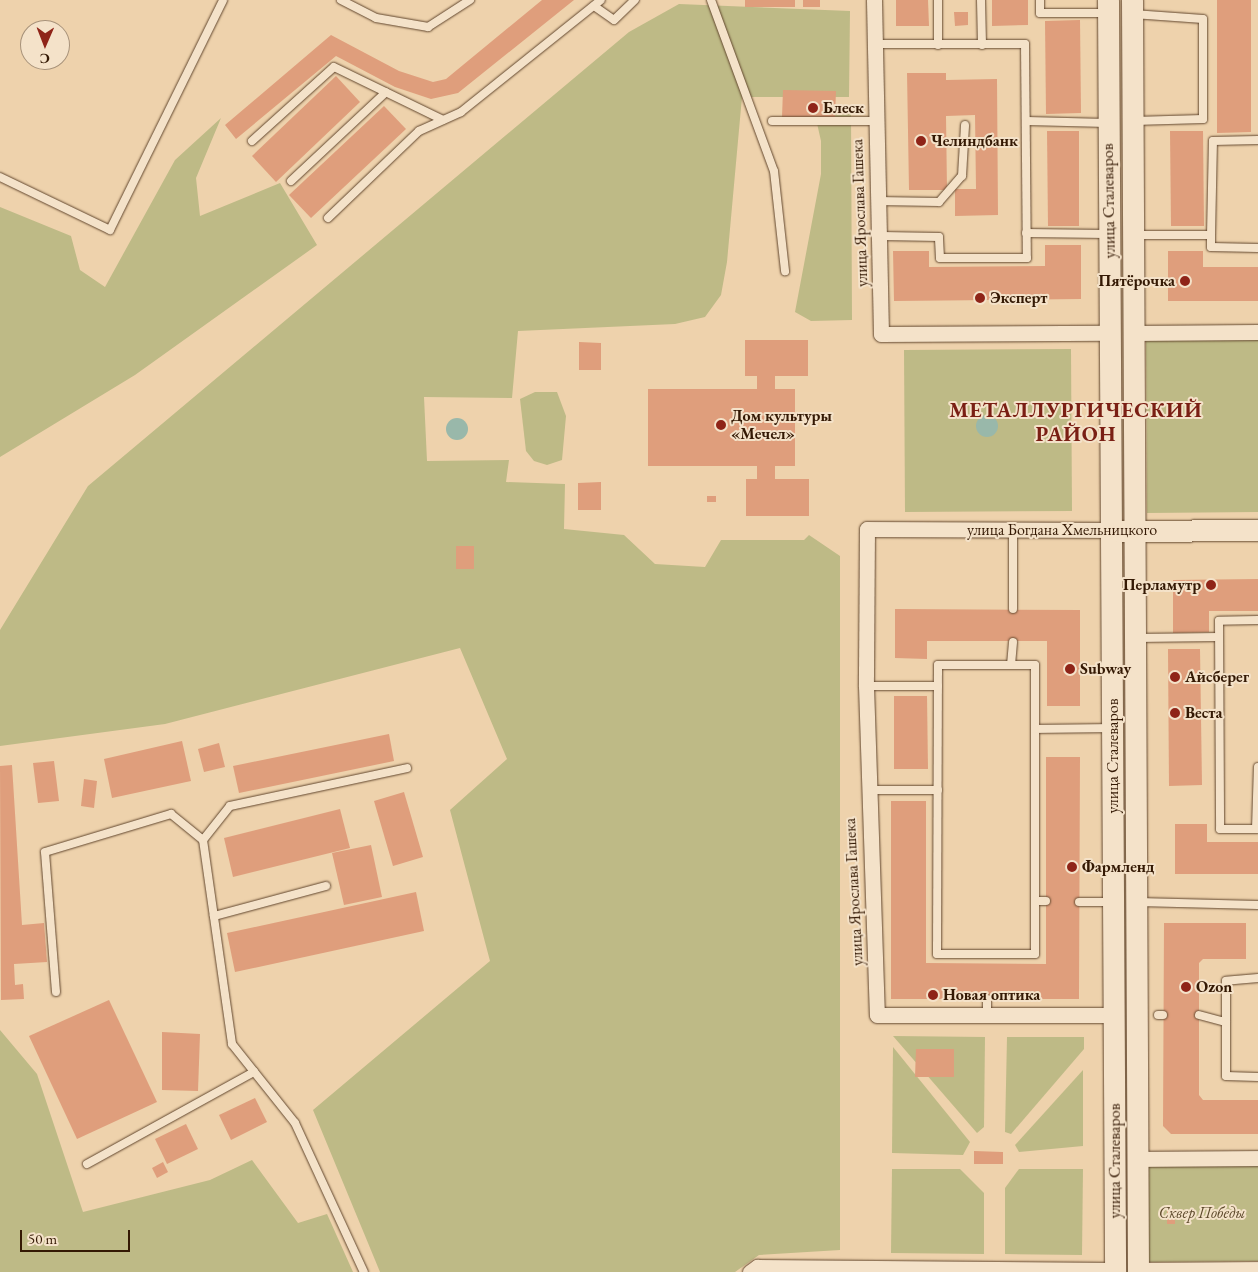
<!DOCTYPE html>
<meta charset="utf-8">
<style>
body{margin:0}
#map{position:relative;width:1258px;height:1272px;overflow:hidden;background:#eed2ac;font-family:"EB Garamond",serif}
div>[style]{position:absolute}
[style*='--x']{left:calc(var(--x)*1px);top:calc(var(--y)*1px);width:calc(var(--w)*1px);rotate:calc(var(--a)*1deg)}
.green>*{inset:0;background:#beba86}
.water>*{inset:0;background:#99b8aa}
.round{border-radius:50%}
.building>*{inset:0;background:#df9e7c}
.roads{filter:drop-shadow(0 0 1px #62472e) drop-shadow(0 0 1px #62472e)}
.lane>*{height:8px;margin:-4px;padding:0 4px;transform-origin:4px;border-radius:4px;background:#f4e2c9}
.street>*{height:15px;margin:-7.5px;padding:0 7.5px;transform-origin:7.5px;border-radius:7.5px;background:#f4e2c9}
.secondary>*{height:21px;margin:-10.5px;padding:0 10.5px;transform-origin:10.5px;border-radius:10.5px;background:#f4e2c9}
.dots>*{width:14px;height:14px;translate:-50% -50%;box-sizing:border-box;border:2px solid #f4e2c9;border-radius:50%}
span{translate:-50% -50%;white-space:nowrap;text-align:center;line-height:1.15;-webkit-text-stroke:4px #f4e2c9;paint-order:stroke}
.poi-label{font-size:16px;color:#341904;font-weight:700}
.left{translate:0 -50%;text-align:left}
.right{translate:-100% -50%;text-align:right}
.street-label{font-size:16px;color:#341904}
.park-label{font-size:16px;color:#5d492b;font-style:italic}
.district-label{font-size:21px;color:#7a1f14;font-weight:700;letter-spacing:1px}
.north{position:absolute;left:20px;top:20px;width:50px;height:50px;box-sizing:border-box;background:#f4e2c9;border:1px solid #a7927a;border-radius:50%;rotate:181deg;font-size:14px;font-weight:700;line-height:20px;text-align:center;color:#341904}
.north::after{content:'';display:block;margin:auto;width:18px;height:22px;background:#8f2418;clip-path:polygon(50% 0,100% 100%,50% 72%,0 100%)}
.scale{position:absolute;left:20px;top:1230px;width:110px;height:22px;box-sizing:border-box;border:2px solid #341904;border-top:0;padding-left:6px;font-size:15px;line-height:18px;white-space:nowrap;color:#341904;-webkit-text-stroke:4px #f4e2c9;paint-order:stroke}
</style>
<div id="map">
<div class="green">
<div style="clip-path:polygon(679px 4px,850px 11px,849px 97px,742px 97px,727px 262px,721px 295px,705px 317px,675px 324px,518px 331px,512px 398px,424px 397px,427px 461px,509px 460px,506px 482px,565px 484px,564px 529px,624px 535px,655px 564px,705px 567px,721px 540px,804px 540px,809px 535px,840px 556px,840px 1250px,759px 1255px,735px 1272px,380px 1272px,313px 1110px,490px 961px,450px 810px,507px 759px,460px 648px,165px 724px,0 746px,0 630px,88px 486px,629px 32px)"></div>
<div style="clip-path:polygon(851px 110px,852px 320px,811px 321px,795px 312px,821px 174px,821px 141px,816px 119px)"></div>
<div style="clip-path:polygon(221px 118px,196px 178px,200px 216px,280px 183px,317px 245px,135px 375px,0 457px,0 207px,71px 236px,80px 270px,105px 287px,175px 160px)"></div>
<div style="clip-path:polygon(1146px 339px,1258px 339px,1258px 512px,1147px 513px)"></div>
<div style="clip-path:polygon(1071px 349px,1072px 511px,905px 512px,904px 350px)"></div>
<div style="clip-path:polygon(535px 392px,557px 392px,566px 416px,562px 460px,547px 465px,534px 461px,526px 451px,520px 399px)"></div>
<div style="clip-path:polygon(0 1030px,37px 1074px,83px 1212px,210px 1180px,252px 1160px,298px 1223px,327px 1214px,353px 1272px,0 1272px)"></div>
<div style="clip-path:polygon(893px 1036px,985px 1037px,984px 1127px,977px 1133px)"></div>
<div style="clip-path:polygon(1007px 1037px,1084px 1037px,1084px 1049px,1011px 1134px,1005px 1132px)"></div>
<div style="clip-path:polygon(893px 1047px,970px 1142px,963px 1155px,892px 1153px)"></div>
<div style="clip-path:polygon(1083px 1070px,1083px 1146px,1019px 1152px,1015px 1145px)"></div>
<div style="clip-path:polygon(1146px 1165px,1258px 1165px,1258px 1261px,1147px 1262px)"></div>
<div style="clip-path:polygon(892px 1169px,960px 1169px,984px 1193px,984px 1254px,891px 1253px)"></div>
<div style="clip-path:polygon(1019px 1169px,1083px 1169px,1082px 1255px,1005px 1254px,1005px 1188px)"></div>
</div>
<div class="water">
<div class="round" style="left:976px;top:415px;width:22px;height:22px"></div>
<div class="round" style="left:446px;top:418px;width:22px;height:22px"></div>
</div>
<div class="building">
<div style="clip-path:polygon(542px 0,574px 0,458px 93px,431px 99px,395px 87px,336px 56px,236px 139px,225px 125px,331px 35px,399px 71px,433px 82px,446px 79px)"></div>
<div style="clip-path:polygon(745px 0,795px 0,795px 7px,745px 7px)"></div>
<div style="clip-path:polygon(803px 0,820px 0,820px 7px,803px 7px)"></div>
<div style="clip-path:polygon(896px 0,928px 0,929px 26px,896px 26px)"></div>
<div style="clip-path:polygon(992px 0,1028px 0,1028px 25px,992px 26px)"></div>
<div style="clip-path:polygon(1217px 0,1251px 0,1251px 132px,1217px 133px)"></div>
<div style="clip-path:polygon(954px 12px,968px 12px,968px 25px,955px 26px)"></div>
<div style="clip-path:polygon(1080px 20px,1081px 113px,1046px 114px,1045px 21px)"></div>
<div style="clip-path:polygon(907px 73px,946px 73px,946px 80px,997px 79px,998px 215px,955px 216px,955px 189px,976px 189px,975px 115px,946px 116px,947px 190px,909px 190px)"></div>
<div style="clip-path:polygon(336px 76px,360px 102px,276px 182px,252px 156px)"></div>
<div style="clip-path:polygon(783px 90px,836px 91px,835px 118px,782px 117px)"></div>
<div style="clip-path:polygon(384px 106px,406px 129px,311px 218px,289px 195px)"></div>
<div style="clip-path:polygon(1047px 131px,1079px 131px,1079px 226px,1048px 226px)"></div>
<div style="clip-path:polygon(1170px 131px,1203px 131px,1204px 226px,1171px 226px)"></div>
<div style="clip-path:polygon(1045px 245px,1081px 245px,1081px 299px,894px 301px,893px 251px,929px 251px,929px 267px,1045px 266px)"></div>
<div style="clip-path:polygon(1168px 251px,1203px 251px,1203px 267px,1258px 267px,1258px 301px,1168px 301px)"></div>
<div style="clip-path:polygon(745px 340px,808px 340px,808px 376px,775px 376px,775px 389px,795px 389px,795px 466px,775px 466px,775px 479px,809px 479px,809px 516px,746px 516px,746px 479px,757px 479px,757px 466px,648px 466px,648px 389px,757px 389px,757px 376px,745px 376px)"></div>
<div style="clip-path:polygon(579px 342px,601px 343px,601px 370px,579px 370px)"></div>
<div style="clip-path:polygon(601px 482px,601px 510px,578px 510px,578px 483px)"></div>
<div style="clip-path:polygon(707px 496px,716px 496px,716px 502px,707px 502px)"></div>
<div style="clip-path:polygon(456px 546px,474px 546px,474px 569px,456px 569px)"></div>
<div style="clip-path:polygon(1258px 579px,1258px 611px,1209px 611px,1209px 632px,1173px 633px,1173px 580px)"></div>
<div style="clip-path:polygon(895px 609px,1080px 610px,1080px 706px,1047px 706px,1047px 641px,927px 641px,927px 659px,895px 658px)"></div>
<div style="clip-path:polygon(1168px 649px,1200px 649px,1202px 785px,1169px 786px)"></div>
<div style="clip-path:polygon(894px 696px,927px 696px,928px 769px,894px 769px)"></div>
<div style="clip-path:polygon(389px 734px,394px 761px,239px 793px,233px 766px)"></div>
<div style="clip-path:polygon(182px 741px,191px 781px,112px 798px,104px 759px)"></div>
<div style="clip-path:polygon(219px 743px,225px 767px,204px 772px,198px 749px)"></div>
<div style="clip-path:polygon(1046px 757px,1080px 757px,1079px 999px,891px 999px,891px 801px,926px 801px,926px 963px,1046px 964px)"></div>
<div style="clip-path:polygon(54px 761px,59px 801px,38px 803px,33px 763px)"></div>
<div style="clip-path:polygon(12px 765px,22px 925px,44px 923px,47px 962px,14px 964px,15px 985px,23px 984px,24px 999px,1px 1000px,0 766px)"></div>
<div style="clip-path:polygon(84px 779px,97px 781px,94px 808px,81px 806px)"></div>
<div style="clip-path:polygon(404px 792px,423px 857px,393px 866px,374px 801px)"></div>
<div style="clip-path:polygon(340px 809px,350px 848px,233px 877px,224px 838px)"></div>
<div style="clip-path:polygon(1175px 824px,1207px 824px,1207px 842px,1258px 842px,1258px 874px,1175px 874px)"></div>
<div style="clip-path:polygon(371px 845px,382px 897px,344px 905px,332px 853px)"></div>
<div style="clip-path:polygon(416px 892px,424px 931px,235px 972px,227px 933px)"></div>
<div style="clip-path:polygon(1164px 923px,1246px 923px,1246px 959px,1203px 959px,1199px 963px,1199px 1095px,1203px 1100px,1258px 1100px,1258px 1134px,1171px 1134px,1163px 1126px)"></div>
<div style="clip-path:polygon(109px 1000px,157px 1102px,77px 1139px,29px 1036px)"></div>
<div style="clip-path:polygon(162px 1032px,200px 1034px,198px 1091px,162px 1090px)"></div>
<div style="clip-path:polygon(916px 1049px,954px 1049px,954px 1077px,915px 1077px)"></div>
<div style="clip-path:polygon(255px 1098px,267px 1122px,231px 1140px,219px 1115px)"></div>
<div style="clip-path:polygon(186px 1124px,198px 1149px,167px 1164px,155px 1139px)"></div>
<div style="clip-path:polygon(974px 1151px,1003px 1152px,1003px 1164px,974px 1164px)"></div>
<div style="clip-path:polygon(163px 1162px,168px 1172px,157px 1178px,152px 1168px)"></div>
<div style="clip-path:polygon(1167px 1209px,1175px 1209px,1175px 1224px,1167px 1224px)"></div>
</div>
<div class="roads">
<div class="lane">
<div style="--x:341;--y:0;--w:39;--a:27"></div>
<div style="--x:376;--y:18;--w:53;--a:9.8"></div>
<div style="--x:428;--y:27;--w:50;--a:-32.7"></div>
<div style="--x:711;--y:0;--w:182;--a:69.8"></div>
<div style="--x:774;--y:171;--w:101;--a:83.7"></div>
<div style="--x:981;--y:0;--w:45;--a:88.7"></div>
<div style="--x:1040;--y:0;--w:13;--a:90"></div>
<div style="--x:1040;--y:13;--w:66;--a:0"></div>
<div style="--x:594;--y:6;--w:24;--a:35"></div>
<div style="--x:614;--y:20;--w:29;--a:-44"></div>
<div style="--x:1133;--y:14;--w:70;--a:4.1"></div>
<div style="--x:1203;--y:19;--w:100;--a:90"></div>
<div style="--x:1203;--y:119;--w:69;--a:178.3"></div>
<div style="--x:874;--y:44;--w:151;--a:0"></div>
<div style="--x:1025;--y:44;--w:214;--a:89.5"></div>
<div style="--x:1027;--y:258;--w:87;--a:180"></div>
<div style="--x:940;--y:258;--w:21;--a:-93"></div>
<div style="--x:939;--y:237;--w:57;--a:-179"></div>
<div style="--x:938;--y:45;--w:45;--a:-90"></div>
<div style="--x:772;--y:121;--w:103;--a:0"></div>
<div style="--x:1027;--y:121;--w:80;--a:1.4"></div>
<div style="--x:252;--y:141;--w:110;--a:-42.1"></div>
<div style="--x:334;--y:67;--w:121;--a:25.9"></div>
<div style="--x:0;--y:177;--w:122;--a:25.7"></div>
<div style="--x:110;--y:230;--w:256;--a:-63.8"></div>
<div style="--x:291;--y:181;--w:130;--a:-43.1"></div>
<div style="--x:877;--y:201;--w:62;--a:0.9"></div>
<div style="--x:939;--y:202;--w:35;--a:-49"></div>
<div style="--x:962;--y:176;--w:51;--a:-86.6"></div>
<div style="--x:328;--y:218;--w:126;--a:-43.7"></div>
<div style="--x:419;--y:131;--w:46;--a:-24.3"></div>
<div style="--x:461;--y:112;--w:179;--a:-38.7"></div>
<div style="--x:1026;--y:233;--w:81;--a:0.7"></div>
<div style="--x:1135;--y:235;--w:76;--a:0"></div>
<div style="--x:1211;--y:235;--w:12;--a:90"></div>
<div style="--x:1211;--y:247;--w:47;--a:1.2"></div>
<div style="--x:1211;--y:235;--w:94;--a:-88.8"></div>
<div style="--x:1213;--y:141;--w:45;--a:-1.3"></div>
<div style="--x:1013;--y:530;--w:79;--a:90"></div>
<div style="--x:1258;--y:620;--w:39;--a:179"></div>
<div style="--x:1219;--y:621;--w:208;--a:89.7"></div>
<div style="--x:1220;--y:829;--w:36;--a:0"></div>
<div style="--x:1256;--y:829;--w:62;--a:-88.2"></div>
<div style="--x:1136;--y:638;--w:83;--a:-0.7"></div>
<div style="--x:938;--y:665;--w:97;--a:0"></div>
<div style="--x:1035;--y:665;--w:289;--a:90"></div>
<div style="--x:1035;--y:954;--w:98;--a:180"></div>
<div style="--x:937;--y:954;--w:289;--a:-89.8"></div>
<div style="--x:1011;--y:665;--w:23;--a:-85"></div>
<div style="--x:866;--y:686;--w:72;--a:0"></div>
<div style="--x:1035;--y:729;--w:76;--a:-0.8"></div>
<div style="--x:867;--y:790;--w:71;--a:0"></div>
<div style="--x:203;--y:840;--w:43;--a:-51.5"></div>
<div style="--x:230;--y:806;--w:181;--a:-12.1"></div>
<div style="--x:1035;--y:901;--w:11;--a:0"></div>
<div style="--x:1079;--y:902;--w:33;--a:0"></div>
<div style="--x:1138;--y:902;--w:120;--a:1.4"></div>
<div style="--x:214;--y:916;--w:116;--a:-15"></div>
<div style="--x:1258;--y:978;--w:32;--a:175"></div>
<div style="--x:1226;--y:981;--w:95;--a:90"></div>
<div style="--x:1226;--y:1076;--w:32;--a:2"></div>
<div style="--x:56;--y:992;--w:140;--a:-94.5"></div>
<div style="--x:45;--y:852;--w:132;--a:-16.8"></div>
<div style="--x:171;--y:814;--w:41;--a:39.1"></div>
<div style="--x:203;--y:840;--w:206;--a:81.9"></div>
<div style="--x:232;--y:1044;--w:101;--a:51.4"></div>
<div style="--x:295;--y:1123;--w:164;--a:65.2"></div>
<div style="--x:987;--y:999;--w:16;--a:90"></div>
<div style="--x:1158;--y:1015;--w:5;--a:0"></div>
<div style="--x:1199;--y:1015;--w:28;--a:15"></div>
<div style="--x:87;--y:1164;--w:191;--a:-28.9"></div>
</div>
<div class="street">
<div style="--x:874;--y:0;--w:334;--a:88.8"></div>
<div style="--x:881;--y:334;--w:229;--a:-0.3"></div>
<div style="--x:1133;--y:333;--w:125;--a:-0.5"></div>
<div style="--x:1112;--y:530;--w:245;--a:-179.8"></div>
<div style="--x:867;--y:529;--w:157;--a:90.4"></div>
<div style="--x:866;--y:686;--w:329;--a:88.1"></div>
<div style="--x:877;--y:1015;--w:237;--a:0"></div>
<div style="--x:1137;--y:1159;--w:121;--a:-0.5"></div>
<div style="--x:1138;--y:1270;--w:120;--a:-0.5"></div>
<div style="--x:750;--y:1272;--w:9;--a:-36"></div>
<div style="--x:757;--y:1267;--w:358;--a:0.5"></div>
</div>
<div class="secondary">
<div style="--x:1108;--y:0;--w:1272;--a:89.68"></div>
<div style="--x:1132;--y:0;--w:1272;--a:89.73"></div>
<div style="--x:1121;--y:531;--w:137;--a:-0.4"></div>
</div>
</div>
<div class="dots">
<div style="left:813px;top:108px;background:#8f2418"></div>
<div style="left:921px;top:141px;background:#8f2418"></div>
<div style="left:1185px;top:281px;background:#8f2418"></div>
<div style="left:980px;top:298px;background:#8f2418"></div>
<div style="left:721px;top:425px;background:#8f2418"></div>
<div style="left:1211px;top:585px;background:#8f2418"></div>
<div style="left:1070px;top:669px;background:#8f2418"></div>
<div style="left:1175px;top:677px;background:#8f2418"></div>
<div style="left:1175px;top:713px;background:#8f2418"></div>
<div style="left:1072px;top:867px;background:#8f2418"></div>
<div style="left:1186px;top:987px;background:#8f2418"></div>
<div style="left:933px;top:995px;background:#8f2418"></div>
</div>
<div class="poi-label">
<span class="left" style="left:823px;top:108px">Блеск</span>
<span class="left" style="left:931px;top:141px">Челиндбанк</span>
<span class="right" style="left:1175px;top:281px">Пятёрочка</span>
<span class="left" style="left:990px;top:298px">Эксперт</span>
<span class="left" style="left:731px;top:425px">Дом культуры<br>«Мечел»</span>
<span class="right" style="left:1201px;top:585px">Перламутр</span>
<span class="left" style="left:1080px;top:669px">Subway</span>
<span class="left" style="left:1185px;top:677px">Айсберег</span>
<span class="left" style="left:1185px;top:713px">Веста</span>
<span class="left" style="left:1082px;top:867px">Фармленд</span>
<span class="left" style="left:1196px;top:987px">Ozon</span>
<span class="left" style="left:943px;top:995px">Новая оптика</span>
</div>
<div class="street-label">
<span style="left:1109px;top:201px;rotate:-91deg">улица Сталеваров</span>
<span style="left:860px;top:213px;rotate:-92deg">улица Ярослава Гашека</span>
<span style="left:1062px;top:530px">улица Богдана Хмельницкого</span>
<span style="left:1113px;top:756px;rotate:-90deg">улица Сталеваров</span>
<span style="left:854px;top:892px;rotate:-93deg">улица Ярослава Гашека</span>
<span style="left:1115px;top:1161px;rotate:-90deg">улица Сталеваров</span>
</div>
<div class="park-label">
<span style="left:1202px;top:1213px">Сквер Победы</span>
</div>
<div class="district-label">
<span style="left:1076px;top:422px">МЕТАЛЛУРГИЧЕСКИЙ<br>РАЙОН</span>
</div>
<div class="north">С</div>
<div class="scale">50 m</div>
</div>
